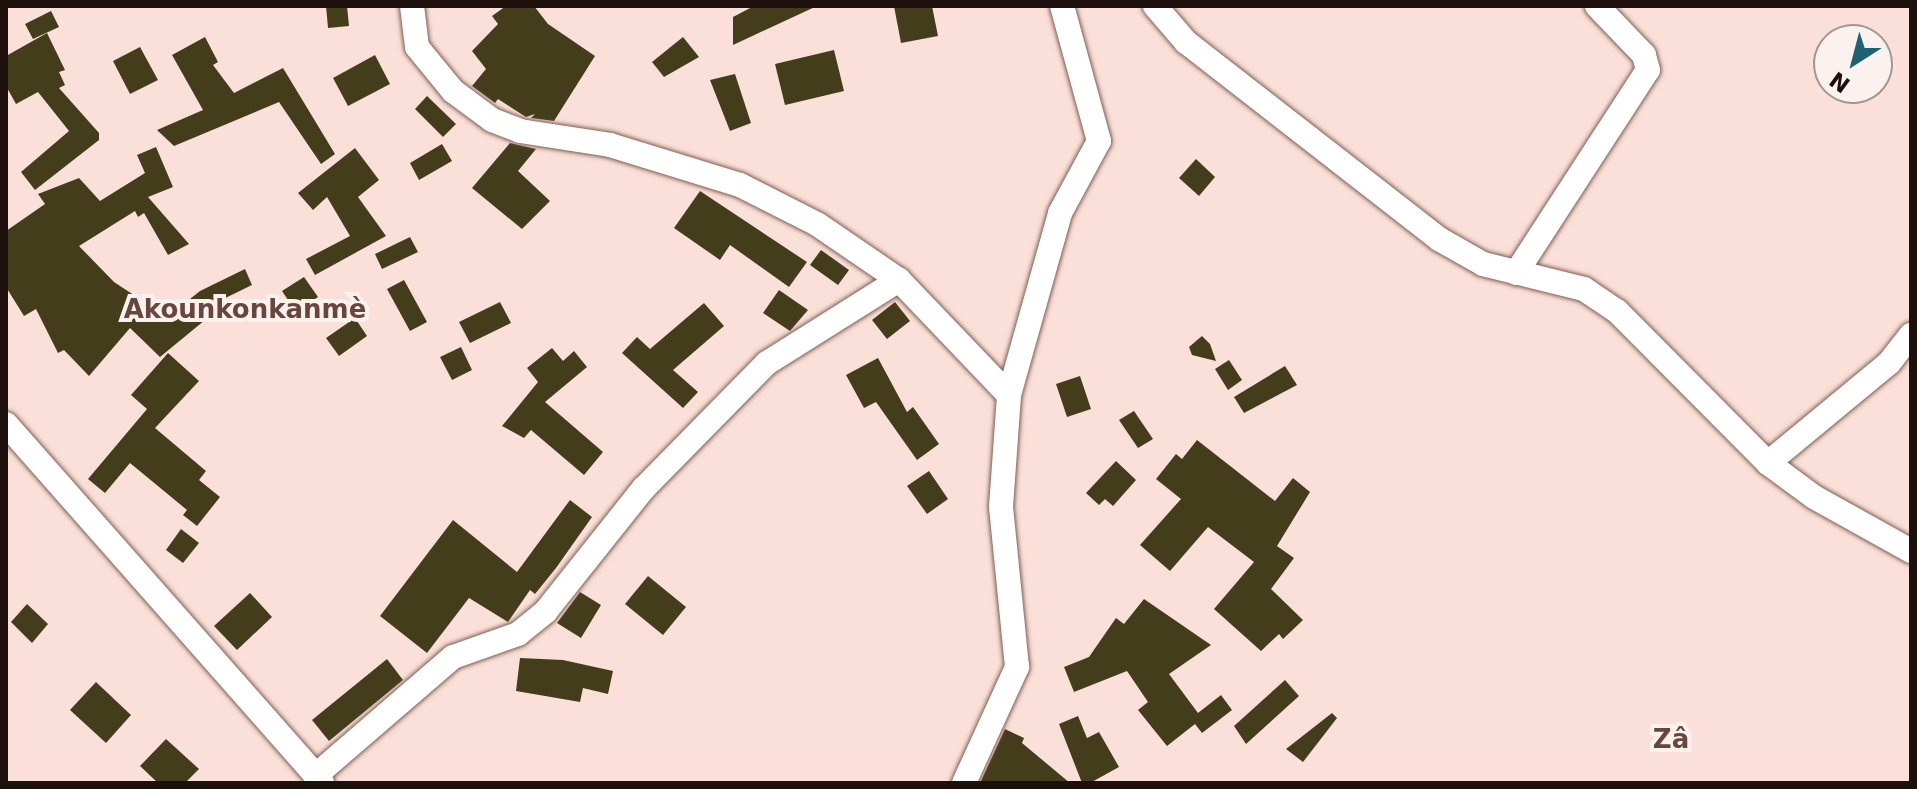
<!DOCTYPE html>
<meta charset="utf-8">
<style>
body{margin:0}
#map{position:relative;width:1917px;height:789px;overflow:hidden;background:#fae0d8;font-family:"DejaVu Sans",sans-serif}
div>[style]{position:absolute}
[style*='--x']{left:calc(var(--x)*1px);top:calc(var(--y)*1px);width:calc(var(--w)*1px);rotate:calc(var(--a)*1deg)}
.building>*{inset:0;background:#443d1b}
.roads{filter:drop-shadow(0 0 2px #815d52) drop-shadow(0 0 2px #815d52)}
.minor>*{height:24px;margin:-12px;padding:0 12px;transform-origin:12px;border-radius:12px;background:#fff}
span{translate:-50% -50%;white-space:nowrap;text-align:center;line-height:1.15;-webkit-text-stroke:8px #fbf2ef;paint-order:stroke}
.quarter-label{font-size:26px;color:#69463c;font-weight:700}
.frame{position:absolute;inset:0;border:8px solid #1d0f0b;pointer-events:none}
.north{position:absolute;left:1813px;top:24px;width:80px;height:80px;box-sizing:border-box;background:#fbf2ef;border:2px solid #a29794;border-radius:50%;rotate:216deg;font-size:22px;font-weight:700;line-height:32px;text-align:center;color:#1d0f0b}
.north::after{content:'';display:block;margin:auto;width:28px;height:36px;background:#1c6273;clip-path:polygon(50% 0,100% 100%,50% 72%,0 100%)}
</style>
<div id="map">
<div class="building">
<div style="clip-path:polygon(326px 6px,347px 6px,349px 26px,328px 28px)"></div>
<div style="clip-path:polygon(506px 6px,534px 6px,548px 24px,595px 56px,554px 121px,531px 118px,535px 114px,526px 117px,498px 99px,495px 103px,472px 86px,486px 69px,472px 51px,498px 24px,492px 16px)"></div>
<div style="clip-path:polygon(754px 6px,817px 6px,733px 45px,733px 17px)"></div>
<div style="clip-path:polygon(894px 6px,932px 6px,938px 36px,901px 43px)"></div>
<div style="clip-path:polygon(51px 11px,59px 27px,33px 39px,25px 24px)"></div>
<div style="clip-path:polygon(47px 33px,65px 70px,59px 72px,65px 85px,59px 88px,99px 133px,99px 140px,35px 190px,21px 172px,69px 131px,38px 92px,16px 104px,6px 86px,6px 56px)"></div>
<div style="clip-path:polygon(205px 37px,218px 62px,213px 65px,234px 93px,283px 68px,335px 154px,321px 164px,279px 102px,174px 146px,157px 130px,203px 110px,172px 55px)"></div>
<div style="clip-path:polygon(683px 37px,699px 57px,664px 77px,652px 62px)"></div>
<div style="clip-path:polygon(140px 47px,158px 80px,130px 94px,113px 61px)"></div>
<div style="clip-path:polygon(834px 50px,844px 91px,785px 105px,775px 64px)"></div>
<div style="clip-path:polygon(375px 55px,390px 84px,348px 106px,333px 78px)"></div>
<div style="clip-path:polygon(735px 74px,751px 123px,730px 131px,710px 80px)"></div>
<div style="clip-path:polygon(427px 96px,456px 124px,443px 137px,415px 109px)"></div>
<div style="clip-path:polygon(510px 143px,536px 149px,518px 171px,550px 201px,522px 229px,472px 188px)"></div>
<div style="clip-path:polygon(442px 144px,452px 161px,419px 180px,410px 163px)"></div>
<div style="clip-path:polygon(156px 147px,173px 187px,148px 197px,189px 244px,168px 255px,144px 213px,138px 217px,135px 211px,79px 246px,114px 282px,152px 307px,138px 321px,157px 311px,165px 319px,200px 291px,245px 269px,252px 285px,211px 305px,216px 311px,160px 357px,130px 328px,89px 376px,64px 350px,58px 353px,36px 309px,24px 316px,6px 287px,6px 231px,45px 204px,38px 194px,79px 178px,100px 201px,145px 173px,137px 155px)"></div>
<div style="clip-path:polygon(355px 148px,379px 180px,358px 197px,386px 236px,315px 275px,306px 259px,350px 236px,327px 197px,313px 210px,298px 193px)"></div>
<div style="clip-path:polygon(1196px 159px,1215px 177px,1199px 196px,1179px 178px)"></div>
<div style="clip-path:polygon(700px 191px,807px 262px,789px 287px,730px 245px,720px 260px,674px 228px)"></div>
<div style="clip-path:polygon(410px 237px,418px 252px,382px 269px,375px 254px)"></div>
<div style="clip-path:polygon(821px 250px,849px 270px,838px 285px,810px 265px)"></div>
<div style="clip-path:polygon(304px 277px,318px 297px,296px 312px,282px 291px)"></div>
<div style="clip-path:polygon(404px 280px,427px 322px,410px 331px,387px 289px)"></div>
<div style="clip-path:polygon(779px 290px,808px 310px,790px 331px,763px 313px)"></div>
<div style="clip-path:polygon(500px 302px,511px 323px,470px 343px,459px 322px)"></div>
<div style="clip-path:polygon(895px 302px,910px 321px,887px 339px,872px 320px)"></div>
<div style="clip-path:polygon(704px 303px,724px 326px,673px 370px,698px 392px,683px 408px,622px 353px,637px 337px,650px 349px)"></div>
<div style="clip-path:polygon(355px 318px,367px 336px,339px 356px,326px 338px)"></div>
<div style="clip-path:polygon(1202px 336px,1210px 344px,1216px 361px,1192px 355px,1189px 347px)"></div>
<div style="clip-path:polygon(461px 347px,472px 370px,452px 380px,440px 357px)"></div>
<div style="clip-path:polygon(552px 348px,563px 361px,574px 351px,587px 367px,545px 402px,603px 452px,584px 475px,531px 430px,524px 438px,502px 426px,538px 382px,527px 368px)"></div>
<div style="clip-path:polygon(168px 353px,199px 381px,155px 428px,206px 471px,199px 480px,220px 497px,197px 526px,183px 515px,187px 510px,130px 463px,105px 493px,88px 479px,147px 409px,131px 395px)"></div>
<div style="clip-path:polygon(878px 358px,907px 412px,913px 407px,939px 444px,917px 460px,876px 402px,864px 408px,846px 375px)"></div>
<div style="clip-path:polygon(1229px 360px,1242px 380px,1228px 390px,1215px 369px)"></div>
<div style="clip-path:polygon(1285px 366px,1297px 385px,1244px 413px,1234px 397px)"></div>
<div style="clip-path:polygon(1080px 376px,1091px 409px,1067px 417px,1056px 384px)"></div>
<div style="clip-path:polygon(1134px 411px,1153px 439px,1138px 448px,1119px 420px)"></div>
<div style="clip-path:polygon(1197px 440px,1275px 501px,1293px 478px,1310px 492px,1277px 546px,1294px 558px,1271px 589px,1303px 620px,1283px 639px,1279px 634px,1261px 651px,1214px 609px,1254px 562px,1208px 527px,1170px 571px,1140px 545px,1181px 499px,1156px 479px,1176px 454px,1182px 459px)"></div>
<div style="clip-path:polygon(1116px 461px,1136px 480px,1113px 506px,1105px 499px,1099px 505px,1086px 493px)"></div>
<div style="clip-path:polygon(929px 471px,948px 499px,927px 514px,907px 486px)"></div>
<div style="clip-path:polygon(570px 500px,592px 517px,556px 568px,535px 594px,530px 590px,508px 622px,469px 598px,427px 653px,380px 616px,453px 520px,517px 572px)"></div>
<div style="clip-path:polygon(181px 529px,199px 543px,183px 563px,166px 550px)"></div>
<div style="clip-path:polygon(648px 576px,686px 607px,663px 635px,625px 604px)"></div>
<div style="clip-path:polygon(580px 592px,601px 605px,581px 638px,557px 623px)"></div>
<div style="clip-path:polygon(250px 593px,272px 617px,237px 650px,214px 626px)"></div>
<div style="clip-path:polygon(1144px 599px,1211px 645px,1169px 674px,1198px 713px,1221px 695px,1232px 710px,1202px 733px,1195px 724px,1167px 746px,1138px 710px,1148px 702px,1127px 671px,1074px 692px,1064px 667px,1089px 657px,1116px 618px,1124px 624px)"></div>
<div style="clip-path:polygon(27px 604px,48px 624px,32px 643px,11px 622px)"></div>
<div style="clip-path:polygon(520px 658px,563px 660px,613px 671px,608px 694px,583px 688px,580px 702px,516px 691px)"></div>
<div style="clip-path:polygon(387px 659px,403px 680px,329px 741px,312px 720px)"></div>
<div style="clip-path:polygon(1285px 680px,1299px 696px,1246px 744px,1234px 726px)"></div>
<div style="clip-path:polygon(96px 682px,131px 715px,106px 743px,70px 710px)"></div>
<div style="clip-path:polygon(1332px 713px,1337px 718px,1303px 762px,1286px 749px)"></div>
<div style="clip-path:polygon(1078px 716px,1087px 738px,1099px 732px,1119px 767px,1090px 783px,1082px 783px,1059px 724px)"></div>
<div style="clip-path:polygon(1005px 729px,1024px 738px,1022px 743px,1070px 783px,980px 783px)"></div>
<div style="clip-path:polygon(166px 739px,199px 769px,185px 783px,158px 783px,140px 766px)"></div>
</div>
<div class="roads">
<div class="minor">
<div style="--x:412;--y:6;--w:41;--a:83"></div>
<div style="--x:417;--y:47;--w:57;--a:50.7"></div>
<div style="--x:453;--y:91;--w:49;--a:36.6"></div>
<div style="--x:492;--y:120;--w:30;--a:21"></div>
<div style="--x:520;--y:131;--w:91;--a:8.8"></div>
<div style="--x:610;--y:145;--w:136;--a:17.1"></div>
<div style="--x:740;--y:185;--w:86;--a:26.9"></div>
<div style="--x:817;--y:224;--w:99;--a:34.3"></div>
<div style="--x:899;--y:280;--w:159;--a:46.3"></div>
<div style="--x:1155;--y:6;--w:48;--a:49.3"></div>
<div style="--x:1186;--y:42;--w:321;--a:37.9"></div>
<div style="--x:1439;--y:239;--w:51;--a:29.6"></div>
<div style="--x:1483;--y:264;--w:104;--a:13.9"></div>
<div style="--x:1584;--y:289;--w:40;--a:34"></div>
<div style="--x:1617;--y:311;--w:214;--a:45.2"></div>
<div style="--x:1768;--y:463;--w:57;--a:36.5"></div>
<div style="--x:1814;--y:497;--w:111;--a:29.1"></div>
<div style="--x:1516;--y:273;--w:242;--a:-57"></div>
<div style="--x:1648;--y:70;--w:16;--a:-105"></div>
<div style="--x:1644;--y:55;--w:68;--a:-133.8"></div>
<div style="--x:6;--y:424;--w:478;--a:48.6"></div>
<div style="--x:1768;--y:463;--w:157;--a:-39.6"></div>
<div style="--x:1889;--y:363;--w:36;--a:-52"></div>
<div style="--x:315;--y:776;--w:182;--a:-40.8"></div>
<div style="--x:453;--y:657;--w:69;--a:-19.5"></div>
<div style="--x:518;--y:634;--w:36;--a:-39"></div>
<div style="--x:546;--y:611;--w:157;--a:-51.5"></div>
<div style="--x:644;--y:488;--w:175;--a:-45.5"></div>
<div style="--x:767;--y:363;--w:156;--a:-32.2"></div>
<div style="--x:964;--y:783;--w:128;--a:-65.4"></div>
<div style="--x:1017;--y:667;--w:161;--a:-95.7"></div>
<div style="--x:1001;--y:507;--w:112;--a:-85.9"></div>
<div style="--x:1009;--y:395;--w:189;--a:-74.3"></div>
<div style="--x:1060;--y:213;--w:82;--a:-61.6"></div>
<div style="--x:1099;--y:141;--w:140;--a:-105.3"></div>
</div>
</div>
<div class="quarter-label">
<span style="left:245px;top:310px">Akounkonkanmè</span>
<span style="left:1671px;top:740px">Zâ</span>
</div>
<div class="frame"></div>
<div class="north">N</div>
</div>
